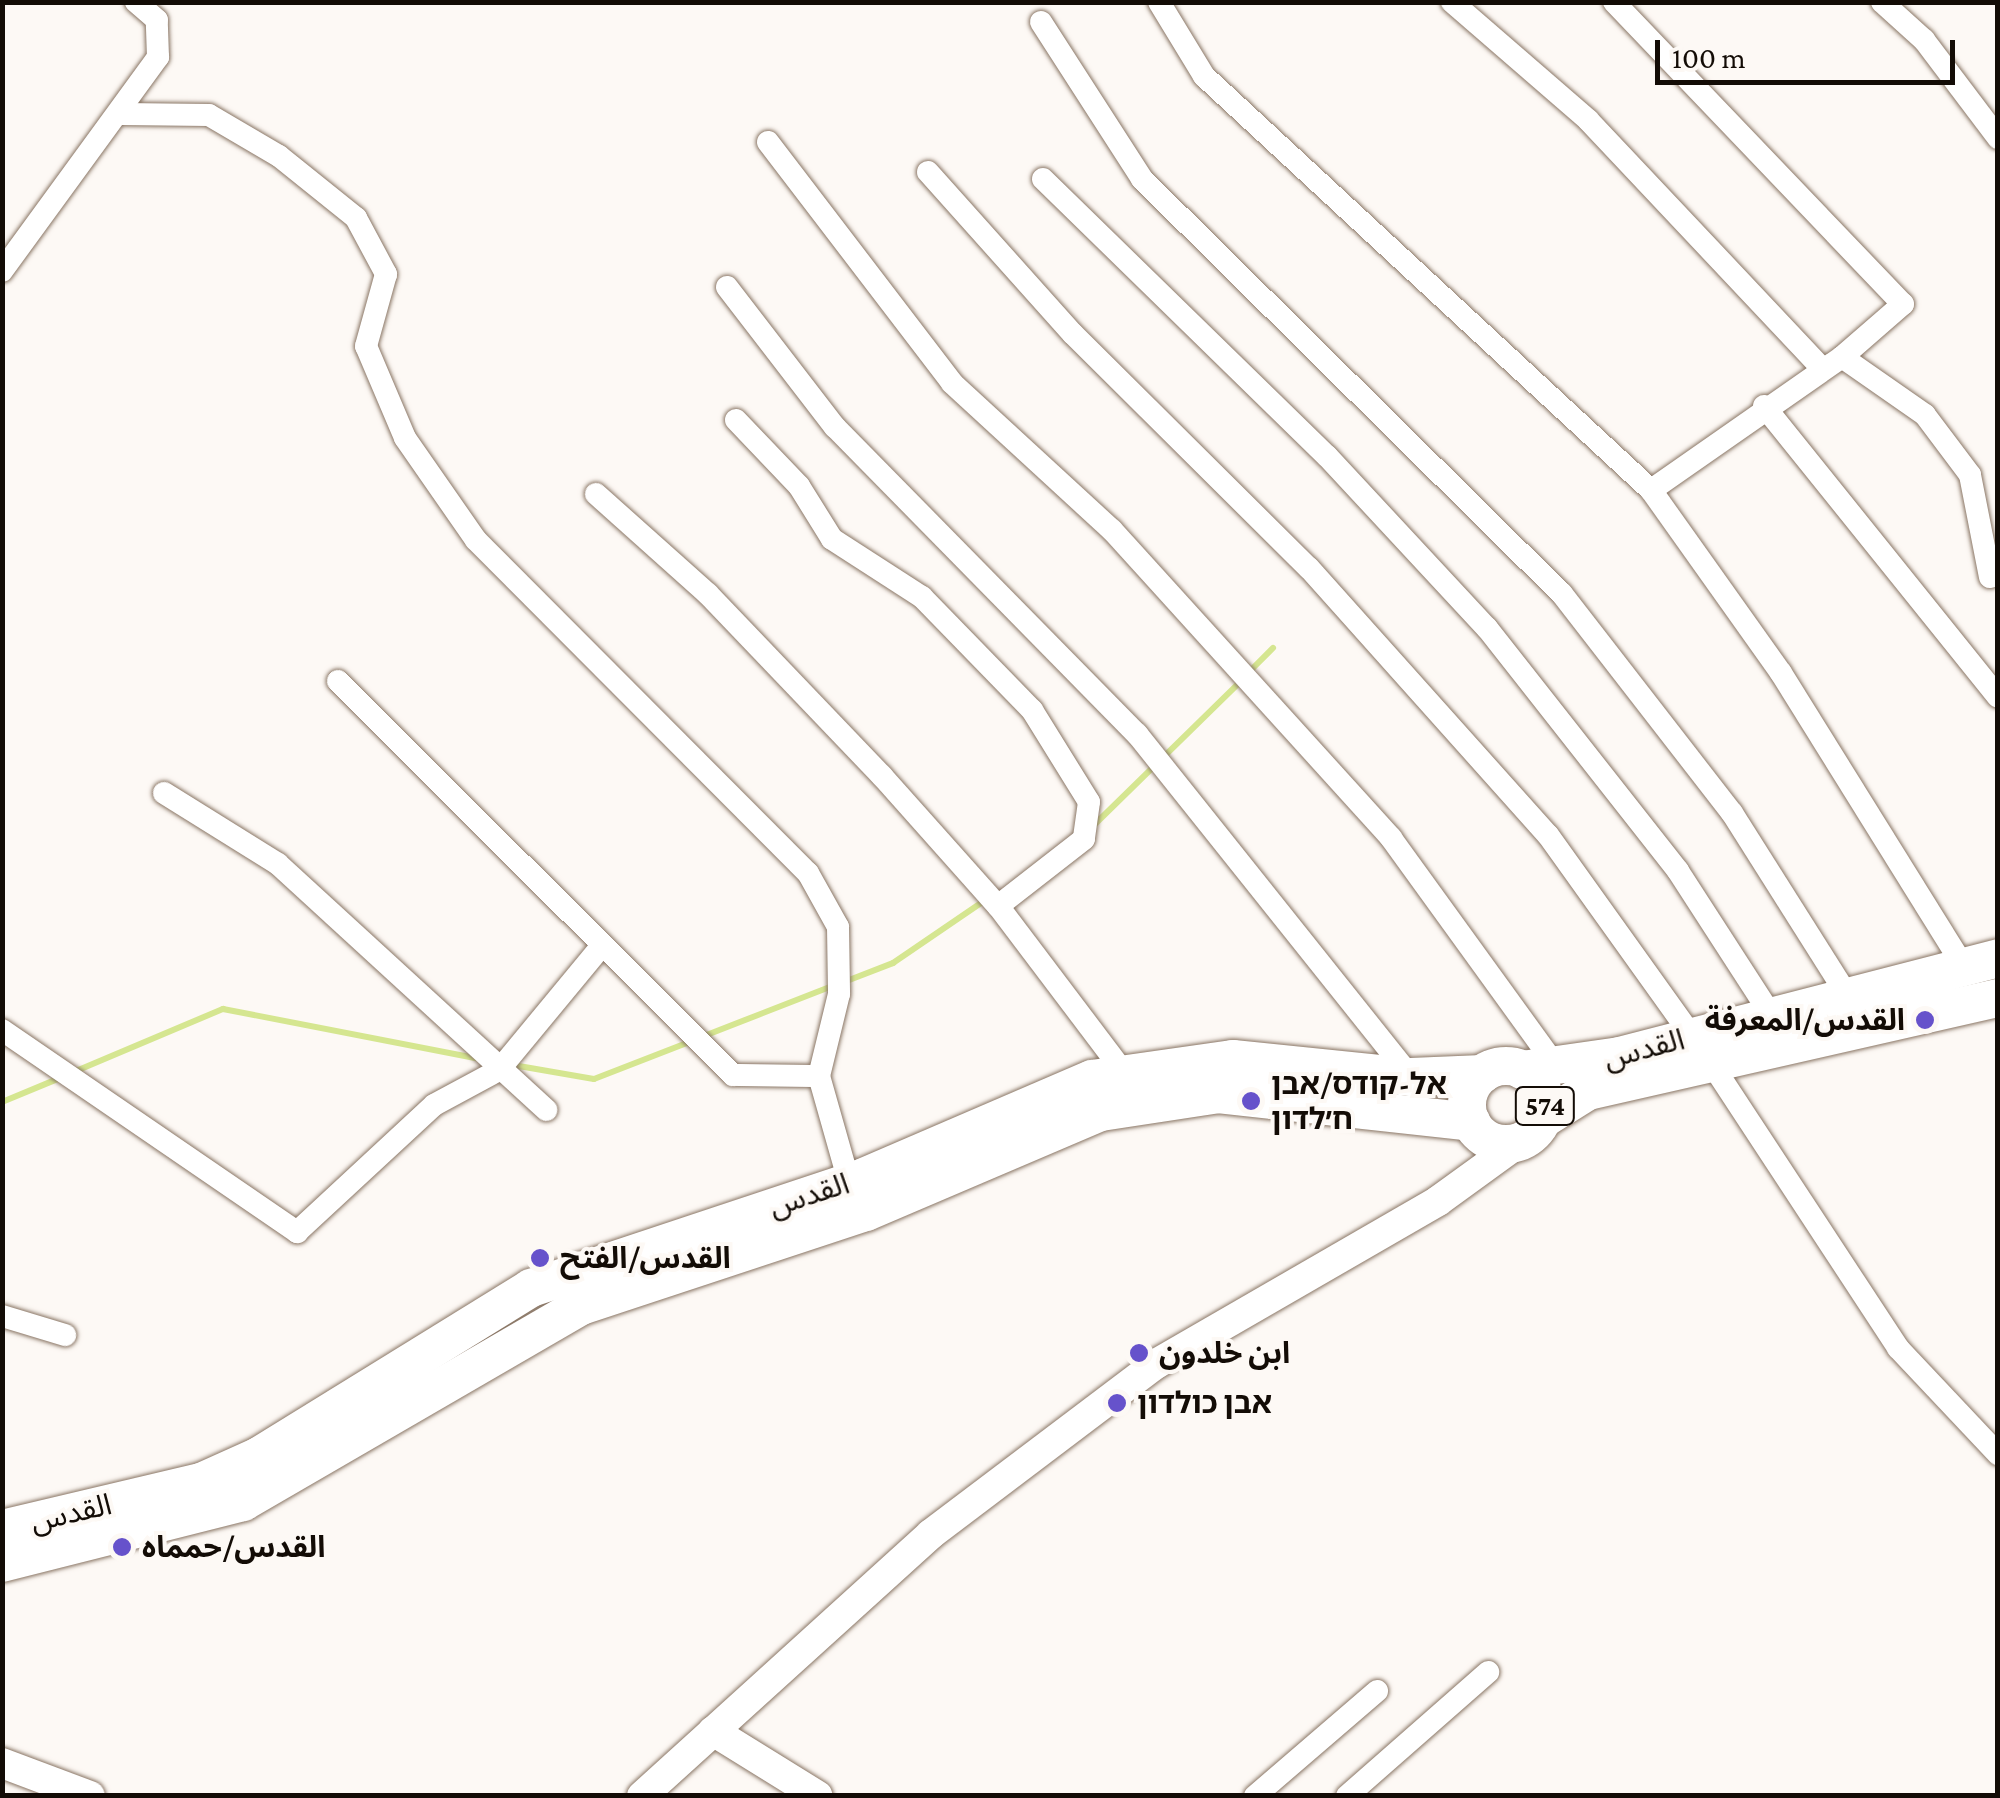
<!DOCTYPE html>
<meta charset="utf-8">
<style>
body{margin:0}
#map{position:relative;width:2000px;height:1798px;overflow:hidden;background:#fdf9f5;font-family:"Crimson Pro","Noto Sans Arabic","Noto Sans Hebrew",serif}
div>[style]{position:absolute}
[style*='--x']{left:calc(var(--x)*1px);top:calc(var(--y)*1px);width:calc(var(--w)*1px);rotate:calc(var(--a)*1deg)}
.stream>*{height:6px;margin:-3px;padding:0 3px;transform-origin:3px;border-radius:3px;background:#d5e690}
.roads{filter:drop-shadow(0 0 2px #897564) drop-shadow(0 0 2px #897564)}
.minor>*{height:22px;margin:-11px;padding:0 11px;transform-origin:11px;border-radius:11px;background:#fff}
.tertiary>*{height:30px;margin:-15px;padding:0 15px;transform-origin:15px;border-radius:15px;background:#fff}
.primary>*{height:38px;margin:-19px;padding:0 19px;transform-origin:19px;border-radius:19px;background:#fff}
.primary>.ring{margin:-19px;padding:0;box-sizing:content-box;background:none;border:38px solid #fff;border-radius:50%}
.dots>*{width:28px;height:28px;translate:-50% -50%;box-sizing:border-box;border:5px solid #fdf9f5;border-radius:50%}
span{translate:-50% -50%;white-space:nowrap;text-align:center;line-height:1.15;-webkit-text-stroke:8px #fdf9f5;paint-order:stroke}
.shield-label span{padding:2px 8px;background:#fdf9f5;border:2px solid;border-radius:8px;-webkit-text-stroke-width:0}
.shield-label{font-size:28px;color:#130c06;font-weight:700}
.poi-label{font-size:30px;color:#130c06;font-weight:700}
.right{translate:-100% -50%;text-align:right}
.left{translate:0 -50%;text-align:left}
.street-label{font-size:30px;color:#130c06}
.frame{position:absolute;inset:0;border:5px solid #130c06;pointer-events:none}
.scale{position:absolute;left:1655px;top:40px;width:300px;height:45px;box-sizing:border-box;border:5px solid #130c06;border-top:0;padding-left:12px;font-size:30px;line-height:35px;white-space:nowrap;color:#130c06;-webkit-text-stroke:8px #fdf9f5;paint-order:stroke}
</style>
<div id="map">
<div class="stream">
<div style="--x:1249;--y:672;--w:34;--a:-45"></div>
<div style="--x:1093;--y:826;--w:207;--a:-44.4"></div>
<div style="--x:844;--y:982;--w:53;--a:-21.2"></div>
<div style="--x:893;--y:963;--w:110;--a:-34.3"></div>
<div style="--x:704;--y:1036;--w:137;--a:-21.3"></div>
<div style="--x:513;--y:1065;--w:82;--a:9.8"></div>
<div style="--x:594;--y:1079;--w:105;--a:-21.2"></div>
<div style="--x:76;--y:1071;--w:160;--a:-22.9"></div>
<div style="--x:223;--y:1009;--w:258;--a:11"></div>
<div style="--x:2;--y:1102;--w:63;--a:-22.5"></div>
</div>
<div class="roads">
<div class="minor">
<div style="--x:1159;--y:2;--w:87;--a:58.7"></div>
<div style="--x:1204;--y:76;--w:609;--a:42.81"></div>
<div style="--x:1651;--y:490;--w:224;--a:54.6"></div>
<div style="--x:1781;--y:673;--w:344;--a:58.1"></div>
<div style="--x:1452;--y:2;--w:180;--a:40.9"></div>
<div style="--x:1588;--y:120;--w:342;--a:46.7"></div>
<div style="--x:1614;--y:2;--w:418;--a:46.3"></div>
<div style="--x:1903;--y:304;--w:81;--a:139"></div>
<div style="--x:1842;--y:357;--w:233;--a:145.1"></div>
<div style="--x:1882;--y:2;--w:57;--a:42.1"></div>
<div style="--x:1924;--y:40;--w:123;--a:52.9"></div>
<div style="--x:1041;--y:22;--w:187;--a:57.2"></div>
<div style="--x:1142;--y:179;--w:590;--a:44.66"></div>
<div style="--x:1562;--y:594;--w:277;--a:52.2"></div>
<div style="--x:1732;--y:813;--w:212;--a:57.7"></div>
<div style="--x:122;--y:114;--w:87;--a:0.7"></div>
<div style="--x:209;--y:115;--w:81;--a:30.4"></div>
<div style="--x:279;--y:156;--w:99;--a:38.8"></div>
<div style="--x:356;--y:218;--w:64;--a:61.8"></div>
<div style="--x:386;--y:274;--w:75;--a:105.5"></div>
<div style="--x:366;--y:346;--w:100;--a:67"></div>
<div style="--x:405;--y:438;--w:124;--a:55.2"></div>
<div style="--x:476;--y:540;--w:470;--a:45.1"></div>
<div style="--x:808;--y:873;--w:62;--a:60.9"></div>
<div style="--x:838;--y:927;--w:67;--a:89.1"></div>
<div style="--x:839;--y:994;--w:84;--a:103.7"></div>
<div style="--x:819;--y:1076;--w:110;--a:74.2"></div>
<div style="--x:768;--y:142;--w:303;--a:52.6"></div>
<div style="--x:952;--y:383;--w:217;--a:42.6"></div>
<div style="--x:1112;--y:530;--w:416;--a:47.8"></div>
<div style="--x:1391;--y:838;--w:286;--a:54.1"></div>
<div style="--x:928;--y:172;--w:217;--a:48.2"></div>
<div style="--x:1073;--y:334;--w:332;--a:44.8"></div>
<div style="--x:1309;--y:568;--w:358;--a:48.2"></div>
<div style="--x:1548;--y:835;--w:247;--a:54.4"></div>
<div style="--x:1043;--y:179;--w:397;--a:44.3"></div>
<div style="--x:1327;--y:456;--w:235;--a:47.1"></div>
<div style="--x:1487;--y:628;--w:309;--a:51.8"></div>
<div style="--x:1678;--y:871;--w:169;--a:57.1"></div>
<div style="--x:2;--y:271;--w:265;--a:-53.9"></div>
<div style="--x:158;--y:57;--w:37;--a:-92"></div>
<div style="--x:157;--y:20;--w:28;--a:-139"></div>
<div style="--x:727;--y:287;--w:177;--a:52.4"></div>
<div style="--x:835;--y:427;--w:431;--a:45.5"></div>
<div style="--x:1137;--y:734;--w:439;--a:51.4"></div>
<div style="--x:1842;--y:357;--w:101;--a:34.9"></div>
<div style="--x:1925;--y:415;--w:75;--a:53.1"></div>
<div style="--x:1970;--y:475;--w:104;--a:78.9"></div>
<div style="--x:1764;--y:406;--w:373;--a:51.2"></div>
<div style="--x:736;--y:420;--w:91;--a:46.3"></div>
<div style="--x:799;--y:486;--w:62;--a:58.1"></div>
<div style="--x:832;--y:539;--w:107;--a:32.8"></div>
<div style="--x:922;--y:597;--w:158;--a:45.8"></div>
<div style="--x:1032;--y:710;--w:108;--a:58.2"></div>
<div style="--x:1089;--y:802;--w:37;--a:98"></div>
<div style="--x:1084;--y:839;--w:109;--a:142.1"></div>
<div style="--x:596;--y:494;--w:150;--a:41.8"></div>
<div style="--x:708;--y:594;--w:252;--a:46.3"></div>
<div style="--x:882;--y:776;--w:174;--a:48.3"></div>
<div style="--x:998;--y:906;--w:207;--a:52.9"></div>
<div style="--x:338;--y:681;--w:558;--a:44.93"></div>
<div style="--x:733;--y:1075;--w:86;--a:0.7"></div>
<div style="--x:164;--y:793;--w:134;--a:31.9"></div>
<div style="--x:278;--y:864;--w:364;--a:42.5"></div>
<div style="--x:2;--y:1030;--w:358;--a:34.4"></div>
<div style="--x:297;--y:1232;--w:187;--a:-42.8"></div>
<div style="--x:434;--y:1105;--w:74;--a:-28.3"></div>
<div style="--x:499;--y:1070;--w:158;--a:-50.4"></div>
<div style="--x:1711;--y:1063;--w:341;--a:56.7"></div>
<div style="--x:1898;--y:1348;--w:146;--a:46.7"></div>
<div style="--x:2;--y:1316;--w:66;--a:16.8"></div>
<div style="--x:1255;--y:1796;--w:161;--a:-40.7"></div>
<div style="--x:1347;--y:1796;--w:188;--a:-41.3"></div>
</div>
<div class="tertiary">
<div style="--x:713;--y:1731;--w:123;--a:31.8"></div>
<div style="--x:2;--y:1763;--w:94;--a:20.6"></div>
<div style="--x:642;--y:1796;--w:390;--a:-42.2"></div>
<div style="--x:931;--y:1534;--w:282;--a:-37.1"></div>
<div style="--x:1156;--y:1364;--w:326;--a:-30"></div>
<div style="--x:1438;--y:1201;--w:99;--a:-35.9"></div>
</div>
<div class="primary">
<div class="ring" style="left:1467px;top:1066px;width:40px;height:40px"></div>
<div style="--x:1522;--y:1070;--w:99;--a:-8.1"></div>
<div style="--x:1620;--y:1056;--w:390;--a:-14.5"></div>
<div style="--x:1543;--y:1119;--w:53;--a:-31.9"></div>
<div style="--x:1588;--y:1091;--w:420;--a:-12.8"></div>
<div style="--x:2;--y:1529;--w:204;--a:-13.3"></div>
<div style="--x:201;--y:1482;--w:64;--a:-24.1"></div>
<div style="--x:259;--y:1456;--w:320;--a:-31.7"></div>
<div style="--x:531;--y:1288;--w:351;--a:-18.4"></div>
<div style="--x:864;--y:1177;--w:248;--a:-23.3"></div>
<div style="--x:1092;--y:1079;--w:142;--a:-8.1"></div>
<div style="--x:1233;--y:1059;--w:179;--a:5.8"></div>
<div style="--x:1411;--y:1077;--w:72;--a:-2.4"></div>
<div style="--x:2;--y:1563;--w:249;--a:-14.2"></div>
<div style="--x:243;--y:1502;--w:391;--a:-30.1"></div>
<div style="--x:581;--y:1306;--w:300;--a:-18.3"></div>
<div style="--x:866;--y:1212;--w:255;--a:-23.1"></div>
<div style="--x:1101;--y:1112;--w:118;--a:-8.7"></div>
<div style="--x:1218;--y:1094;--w:255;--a:6.3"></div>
</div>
</div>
<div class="dots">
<div style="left:1925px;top:1020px;background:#6652cb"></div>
<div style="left:1251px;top:1101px;background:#6652cb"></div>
<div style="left:540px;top:1258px;background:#6652cb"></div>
<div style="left:1139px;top:1353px;background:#6652cb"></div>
<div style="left:1117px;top:1403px;background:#6652cb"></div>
<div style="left:122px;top:1547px;background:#6652cb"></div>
</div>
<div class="shield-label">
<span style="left:1545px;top:1106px">574</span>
</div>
<div class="poi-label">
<span class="right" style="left:1905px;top:1020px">القدس/المعرفة</span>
<span class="left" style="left:1271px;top:1101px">אל-קודס/אבן<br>ח׳לדון</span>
<span class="left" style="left:560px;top:1258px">القدس/الفتح</span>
<span class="left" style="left:1159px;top:1353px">ابن خلدون</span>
<span class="left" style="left:1137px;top:1403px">אבן כולדון</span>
<span class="left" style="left:142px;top:1547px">القدس/حمماه</span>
</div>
<div class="street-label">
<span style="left:1644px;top:1049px;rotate:-15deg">القدس</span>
<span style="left:809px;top:1195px;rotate:-18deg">القدس</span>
<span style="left:71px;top:1513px;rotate:-13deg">القدس</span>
</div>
<div class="frame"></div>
<div class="scale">100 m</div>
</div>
